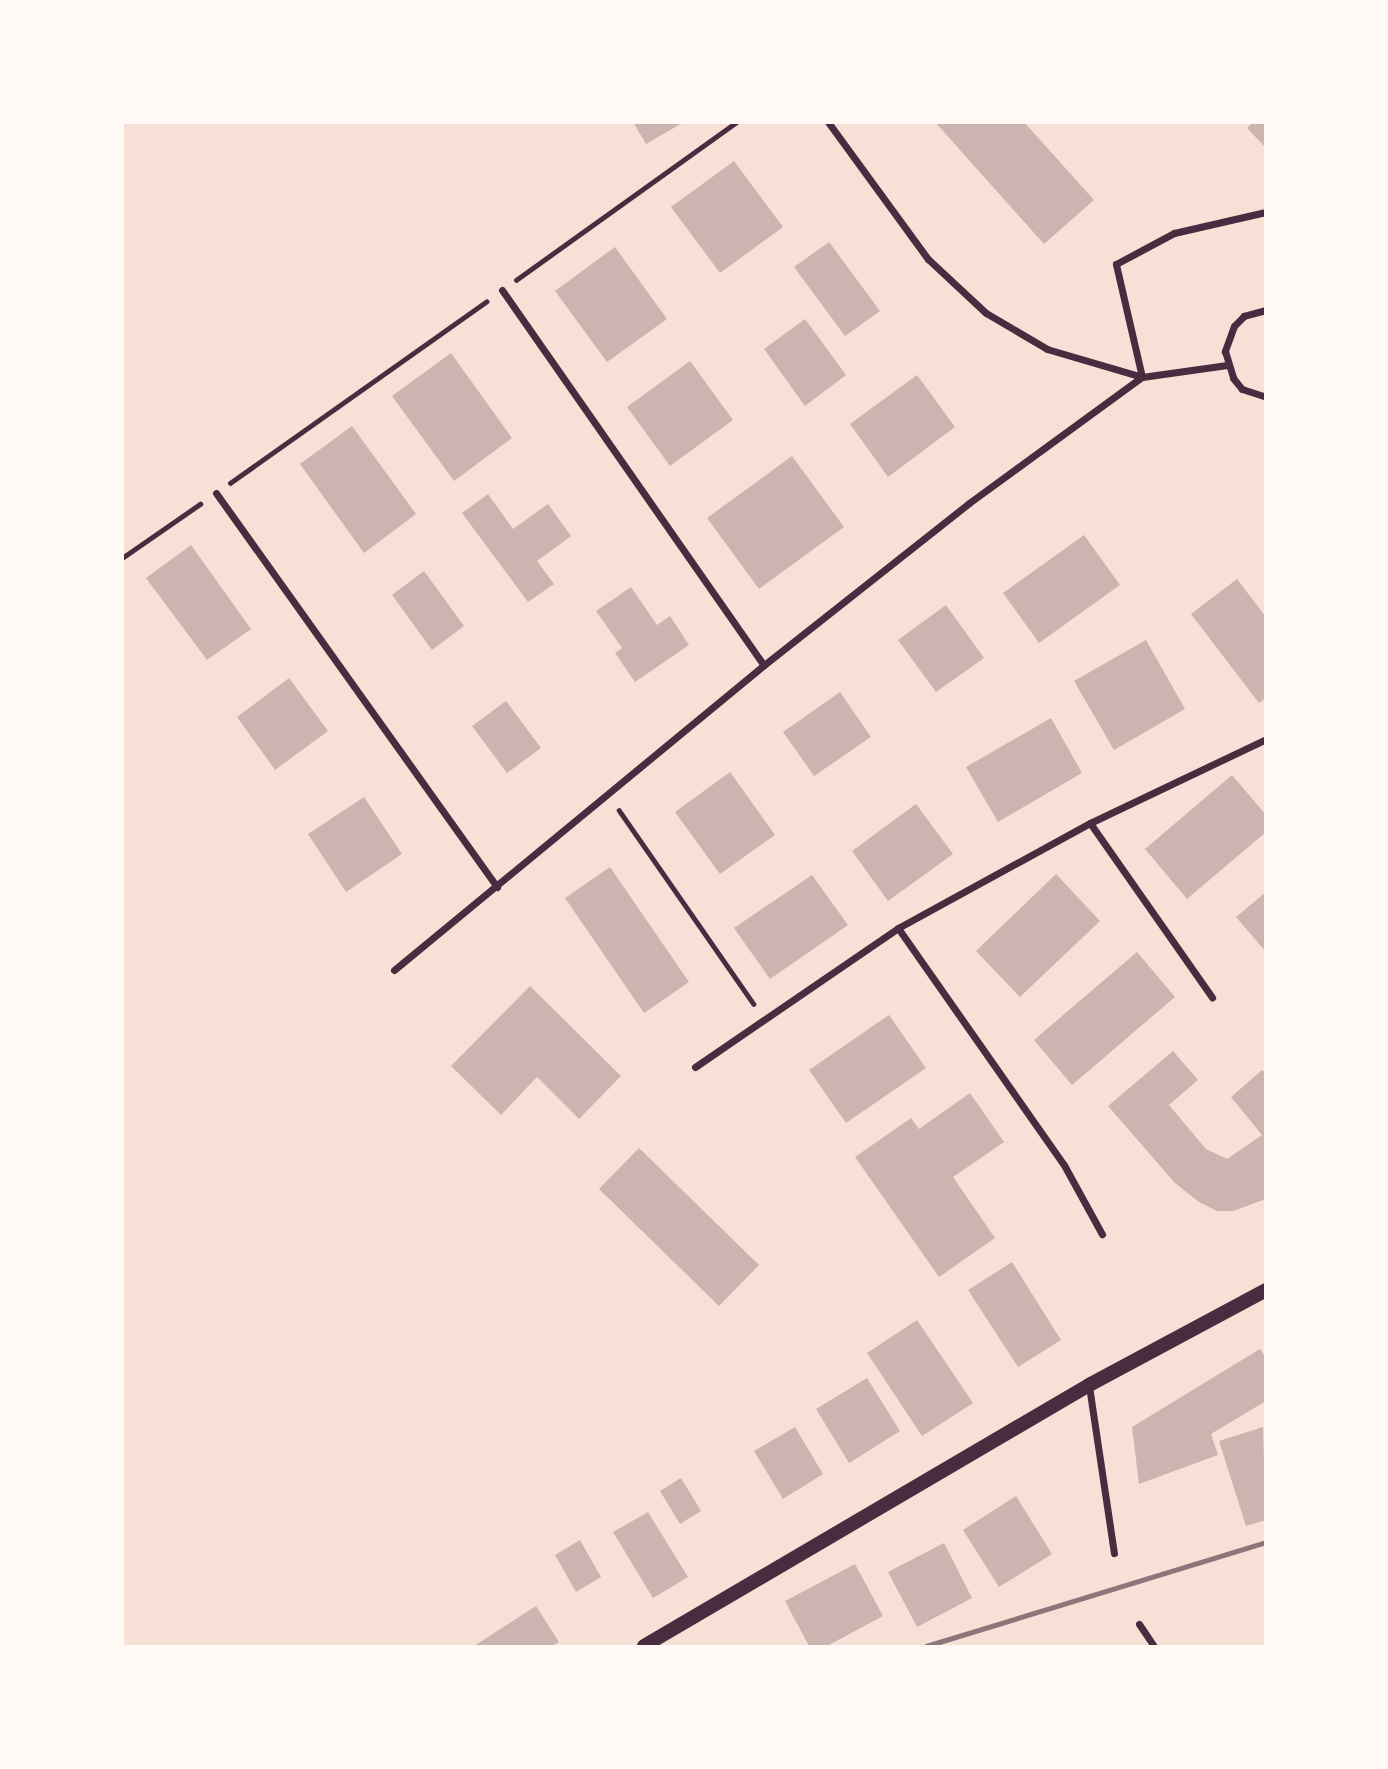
<!DOCTYPE html>
<style>
body{margin:0}
#map{position:relative;width:1388px;height:1769px;overflow:hidden;background:#f7e1d7;font-family:"Playfair Display",serif}
div>[style]{position:absolute}
[style*='--x']{left:calc(var(--x)*1px);top:calc(var(--y)*1px);width:calc(var(--w)*1px);rotate:calc(var(--a)*1deg)}
.building>*{inset:0;background:#ccb4b1}
.path>*{height:4.5px;margin:-2.25px;padding:0 2.25px;transform-origin:2.25px;border-radius:2.25px;background:#4a2c40}
.minor>*{height:7px;margin:-3.5px;padding:0 3.5px;transform-origin:3.5px;border-radius:3.5px;background:#4a2c40}
.secondary>*{height:14px;margin:-7px;padding:0 7px;transform-origin:7px;border-radius:7px;background:#4a2c40}
.rail>*{height:5px;margin:-2.5px;padding:0 2.5px;transform-origin:2.5px;border-radius:2.5px;background:#8f747c}
span{translate:-50% -50%;white-space:nowrap;text-align:center;line-height:1.15;-webkit-text-stroke:7px #fffaf5;paint-order:stroke}
.frame{position:absolute;inset:0;border:124px solid #fffaf5;pointer-events:none}
</style>
<div id="map">
<div class="building">
<div style="clip-path:polygon(633px 122px,684px 122px,646px 144px)"></div>
<div style="clip-path:polygon(935px 122px,1024px 122px,1094px 200px,1044px 244px)"></div>
<div style="clip-path:polygon(1253px 122px,1266px 122px,1266px 148px,1247px 128px)"></div>
<div style="clip-path:polygon(734px 161px,783px 227px,720px 273px,671px 207px)"></div>
<div style="clip-path:polygon(829px 242px,880px 311px,845px 336px,794px 267px)"></div>
<div style="clip-path:polygon(615px 247px,667px 319px,607px 362px,555px 291px)"></div>
<div style="clip-path:polygon(805px 319px,846px 375px,805px 406px,764px 349px)"></div>
<div style="clip-path:polygon(451px 353px,512px 438px,454px 481px,392px 396px)"></div>
<div style="clip-path:polygon(690px 361px,733px 420px,670px 466px,627px 407px)"></div>
<div style="clip-path:polygon(917px 375px,955px 427px,888px 477px,850px 424px)"></div>
<div style="clip-path:polygon(352px 426px,416px 514px,364px 553px,300px 464px)"></div>
<div style="clip-path:polygon(792px 456px,844px 527px,759px 589px,707px 518px)"></div>
<div style="clip-path:polygon(488px 494px,513px 529px,548px 504px,571px 536px,537px 561px,554px 584px,528px 602px,462px 513px)"></div>
<div style="clip-path:polygon(1084px 535px,1120px 585px,1039px 643px,1003px 593px)"></div>
<div style="clip-path:polygon(191px 545px,251px 629px,207px 660px,146px 578px)"></div>
<div style="clip-path:polygon(424px 571px,464px 626px,432px 650px,392px 595px)"></div>
<div style="clip-path:polygon(1237px 579px,1266px 617px,1266px 698px,1259px 703px,1191px 614px)"></div>
<div style="clip-path:polygon(631px 587px,657px 625px,670px 616px,689px 645px,635px 682px,615px 653px,622px 648px,596px 611px)"></div>
<div style="clip-path:polygon(946px 605px,984px 658px,936px 692px,898px 640px)"></div>
<div style="clip-path:polygon(1146px 640px,1185px 709px,1114px 750px,1074px 681px)"></div>
<div style="clip-path:polygon(289px 678px,328px 731px,275px 770px,237px 717px)"></div>
<div style="clip-path:polygon(840px 692px,871px 737px,814px 776px,783px 732px)"></div>
<div style="clip-path:polygon(506px 701px,541px 748px,507px 773px,472px 726px)"></div>
<div style="clip-path:polygon(1051px 718px,1082px 773px,998px 822px,966px 767px)"></div>
<div style="clip-path:polygon(730px 772px,775px 835px,720px 874px,675px 812px)"></div>
<div style="clip-path:polygon(1232px 775px,1266px 815px,1266px 832px,1187px 899px,1145px 849px)"></div>
<div style="clip-path:polygon(364px 797px,402px 854px,346px 892px,308px 834px)"></div>
<div style="clip-path:polygon(916px 804px,953px 854px,888px 901px,852px 851px)"></div>
<div style="clip-path:polygon(610px 867px,689px 982px,644px 1013px,565px 898px)"></div>
<div style="clip-path:polygon(1056px 874px,1100px 921px,1020px 997px,976px 951px)"></div>
<div style="clip-path:polygon(812px 875px,848px 925px,770px 979px,734px 928px)"></div>
<div style="clip-path:polygon(1266px 892px,1266px 952px,1236px 917px)"></div>
<div style="clip-path:polygon(1137px 952px,1175px 997px,1072px 1085px,1034px 1040px)"></div>
<div style="clip-path:polygon(530px 986px,621px 1076px,579px 1119px,537px 1077px,501px 1115px,451px 1066px)"></div>
<div style="clip-path:polygon(889px 1015px,926px 1068px,846px 1123px,809px 1070px)"></div>
<div style="clip-path:polygon(1173px 1051px,1198px 1080px,1169px 1105px,1206px 1149px,1227px 1159px,1262px 1135px,1231px 1097px,1262px 1070px,1266px 1073px,1266px 1199px,1233px 1211px,1217px 1211px,1199px 1202px,1175px 1183px,1108px 1106px)"></div>
<div style="clip-path:polygon(970px 1093px,1004px 1142px,953px 1177px,995px 1238px,939px 1277px,855px 1157px,911px 1118px,919px 1129px)"></div>
<div style="clip-path:polygon(639px 1148px,759px 1265px,719px 1306px,599px 1189px)"></div>
<div style="clip-path:polygon(1012px 1262px,1061px 1340px,1018px 1367px,968px 1290px)"></div>
<div style="clip-path:polygon(917px 1320px,973px 1403px,922px 1436px,867px 1353px)"></div>
<div style="clip-path:polygon(1260px 1349px,1266px 1358px,1266px 1401px,1211px 1434px,1218px 1455px,1139px 1484px,1132px 1427px)"></div>
<div style="clip-path:polygon(867px 1378px,900px 1431px,849px 1463px,816px 1409px)"></div>
<div style="clip-path:polygon(795px 1427px,823px 1474px,783px 1499px,754px 1451px)"></div>
<div style="clip-path:polygon(1263px 1427px,1266px 1520px,1246px 1526px,1219px 1441px)"></div>
<div style="clip-path:polygon(681px 1478px,701px 1511px,680px 1524px,660px 1491px)"></div>
<div style="clip-path:polygon(1016px 1496px,1052px 1554px,999px 1587px,963px 1530px)"></div>
<div style="clip-path:polygon(648px 1512px,688px 1577px,653px 1598px,613px 1532px)"></div>
<div style="clip-path:polygon(580px 1540px,601px 1577px,576px 1592px,555px 1555px)"></div>
<div style="clip-path:polygon(944px 1543px,972px 1598px,917px 1627px,888px 1572px)"></div>
<div style="clip-path:polygon(855px 1564px,883px 1616px,827px 1646px,809px 1646px,785px 1601px)"></div>
<div style="clip-path:polygon(536px 1606px,559px 1642px,552px 1646px,474px 1646px)"></div>
</div>
<div class="path">
<div style="--x:516;--y:280;--w:272;--a:-35.6"></div>
<div style="--x:230;--y:483;--w:314;--a:-35.3"></div>
<div style="--x:122;--y:558;--w:95;--a:-34.7"></div>
<div style="--x:619;--y:810;--w:236;--a:55.2"></div>
</div>
<div class="minor">
<div style="--x:828;--y:122;--w:170;--a:53.9"></div>
<div style="--x:928;--y:259;--w:79;--a:43"></div>
<div style="--x:986;--y:313;--w:71;--a:30.5"></div>
<div style="--x:1047;--y:349;--w:99;--a:16.4"></div>
<div style="--x:502;--y:290;--w:457;--a:55.1"></div>
<div style="--x:1266;--y:310;--w:23;--a:165"></div>
<div style="--x:1244;--y:316;--w:14;--a:135"></div>
<div style="--x:1234;--y:326;--w:27;--a:110"></div>
<div style="--x:1225;--y:351;--w:28;--a:73"></div>
<div style="--x:1233;--y:378;--w:14;--a:51"></div>
<div style="--x:1242;--y:389;--w:25;--a:18"></div>
<div style="--x:1142;--y:377;--w:116;--a:-103"></div>
<div style="--x:1116;--y:264;--w:66;--a:-28.1"></div>
<div style="--x:1174;--y:233;--w:94;--a:-12.9"></div>
<div style="--x:216;--y:493;--w:484;--a:54.5"></div>
<div style="--x:1090;--y:823;--w:213;--a:55"></div>
<div style="--x:898;--y:928;--w:289;--a:55"></div>
<div style="--x:1064;--y:1165;--w:79;--a:61.2"></div>
<div style="--x:394;--y:970;--w:480;--a:-39.5"></div>
<div style="--x:764;--y:665;--w:261;--a:-38.3"></div>
<div style="--x:969;--y:503;--w:214;--a:-36.1"></div>
<div style="--x:1142;--y:377;--w:86;--a:-8"></div>
<div style="--x:695;--y:1067;--w:246;--a:-34.4"></div>
<div style="--x:898;--y:928;--w:219;--a:-28.7"></div>
<div style="--x:1090;--y:823;--w:195;--a:-25.5"></div>
<div style="--x:1089;--y:1386;--w:169;--a:81.5"></div>
<div style="--x:1139;--y:1624;--w:27;--a:56"></div>
</div>
<div class="secondary">
<div style="--x:644;--y:1646;--w:516;--a:-30.39"></div>
<div style="--x:1089;--y:1385;--w:201;--a:-28.2"></div>
</div>
<div class="rail">
<div style="--x:926;--y:1646;--w:356;--a:-17"></div>
</div>
<div class="frame"></div>
</div>
